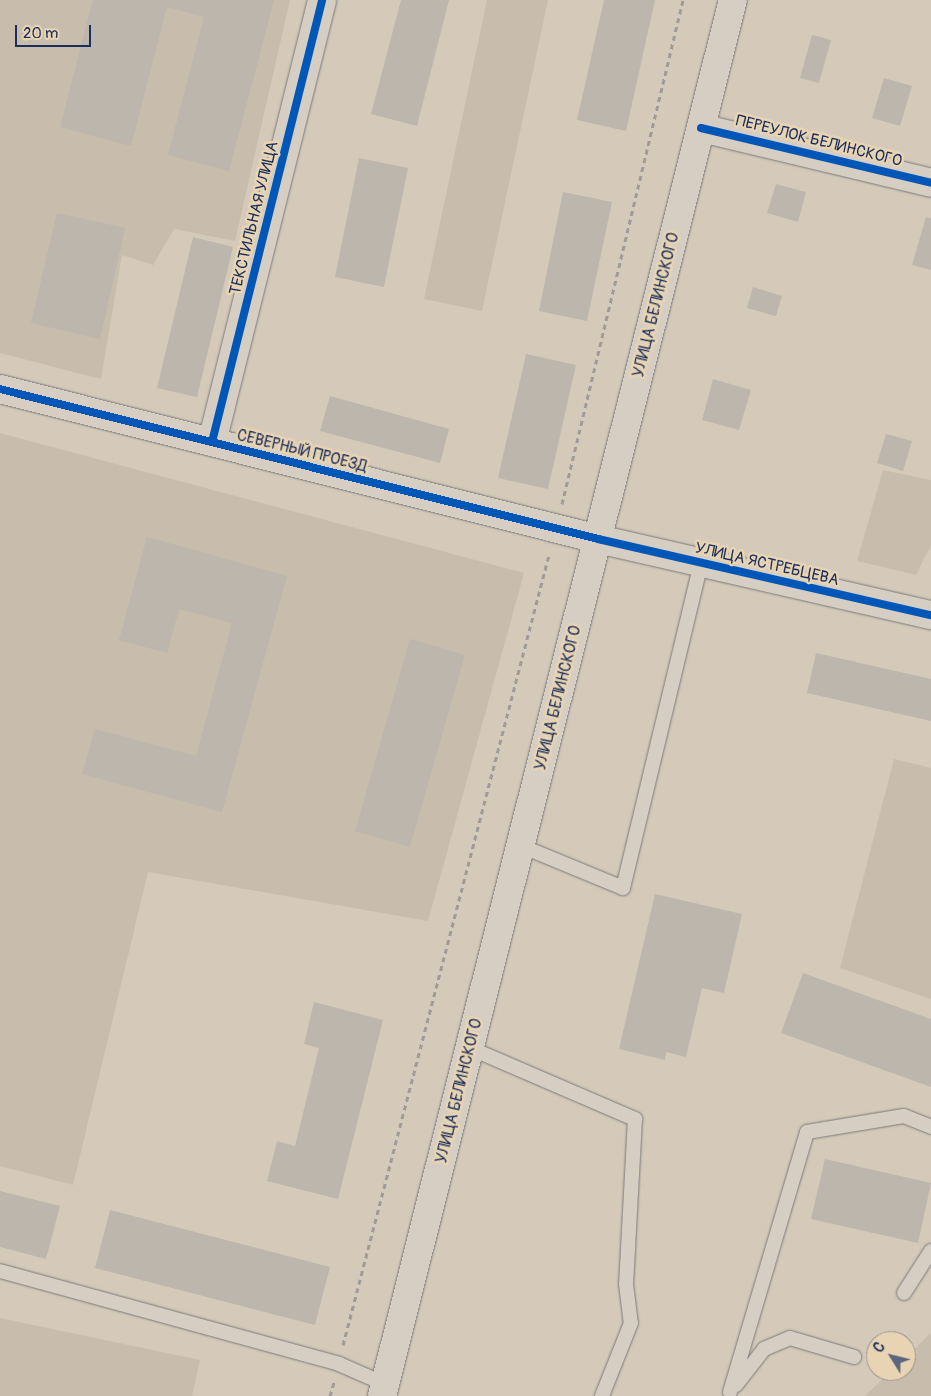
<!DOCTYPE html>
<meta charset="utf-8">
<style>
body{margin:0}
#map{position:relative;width:931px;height:1396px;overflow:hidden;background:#d5caba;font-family:Pangolin,sans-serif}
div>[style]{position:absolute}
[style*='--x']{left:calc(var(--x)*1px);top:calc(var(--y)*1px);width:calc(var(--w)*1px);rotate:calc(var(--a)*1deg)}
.built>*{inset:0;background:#c8bcac}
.building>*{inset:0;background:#bcb6ac}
.path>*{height:3px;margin-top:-1.5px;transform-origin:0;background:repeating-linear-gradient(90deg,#9e9b98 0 5px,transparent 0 9px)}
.roads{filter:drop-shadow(0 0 1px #7b7a7b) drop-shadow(0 0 1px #7b7a7b)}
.service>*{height:14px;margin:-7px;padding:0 7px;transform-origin:7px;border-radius:7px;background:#d6cec2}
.minor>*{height:28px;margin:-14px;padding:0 14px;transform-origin:14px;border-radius:14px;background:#d6cec2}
.secondary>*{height:28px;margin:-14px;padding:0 14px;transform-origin:14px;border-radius:14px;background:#d6cec2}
.cycleway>*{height:8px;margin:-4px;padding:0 4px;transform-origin:4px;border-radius:4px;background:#0057b8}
span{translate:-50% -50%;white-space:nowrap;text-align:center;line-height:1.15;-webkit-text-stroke:5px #e8d4b2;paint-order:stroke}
.street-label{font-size:16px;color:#1b2f5e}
.north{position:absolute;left:866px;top:1331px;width:50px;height:50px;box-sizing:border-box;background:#e8d4b2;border:1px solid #969290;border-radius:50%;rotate:306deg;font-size:14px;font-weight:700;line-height:20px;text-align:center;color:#1b2f5e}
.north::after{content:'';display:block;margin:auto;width:18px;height:22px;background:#5c657e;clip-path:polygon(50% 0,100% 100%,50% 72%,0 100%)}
.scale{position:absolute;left:15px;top:25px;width:76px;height:22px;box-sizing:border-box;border:2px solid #1b2f5e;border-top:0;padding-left:6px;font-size:15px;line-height:18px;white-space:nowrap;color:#1b2f5e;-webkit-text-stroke:4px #e8d4b2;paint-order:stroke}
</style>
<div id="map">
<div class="built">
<div style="clip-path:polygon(0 0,290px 0,235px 241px,174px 229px,153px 265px,122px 255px,101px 379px,0 353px)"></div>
<div style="clip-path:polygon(487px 0,548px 0,482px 311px,424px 299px)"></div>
<div style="clip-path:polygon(0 433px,524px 573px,428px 921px,148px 872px,73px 1185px,0 1166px)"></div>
<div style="clip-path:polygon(883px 470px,931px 480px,931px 545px,916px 575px,857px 561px)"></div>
<div style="clip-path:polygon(894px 759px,931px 768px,931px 999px,840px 968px)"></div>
<div style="clip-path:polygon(0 1318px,200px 1360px,192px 1396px,0 1396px)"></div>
<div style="clip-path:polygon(931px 1333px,931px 1396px,865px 1396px,891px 1371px,906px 1371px,906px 1357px)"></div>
</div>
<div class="building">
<div style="clip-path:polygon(93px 0,274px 0,229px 171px,168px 155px,204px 17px,167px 7px,131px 146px,60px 127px)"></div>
<div style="clip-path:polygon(401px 0,449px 0,417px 126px,371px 114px)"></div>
<div style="clip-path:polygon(604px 0,655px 0,626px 131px,577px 120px)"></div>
<div style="clip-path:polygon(812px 35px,831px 40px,819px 83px,800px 78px)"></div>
<div style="clip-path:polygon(884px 78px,912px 86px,900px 126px,872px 118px)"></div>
<div style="clip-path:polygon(359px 158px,408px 168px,384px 287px,335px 277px)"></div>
<div style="clip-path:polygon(776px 184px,806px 192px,798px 222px,767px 213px)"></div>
<div style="clip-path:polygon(563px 192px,612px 202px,587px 321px,539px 311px)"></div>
<div style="clip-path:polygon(57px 213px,125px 228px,100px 339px,31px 323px)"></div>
<div style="clip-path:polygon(926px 217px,931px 218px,931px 270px,912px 265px)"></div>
<div style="clip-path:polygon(193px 237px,233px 247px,197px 397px,157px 388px)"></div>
<div style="clip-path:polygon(753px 287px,782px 296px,776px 316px,747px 308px)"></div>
<div style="clip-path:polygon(526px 354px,576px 365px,548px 489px,498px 478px)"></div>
<div style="clip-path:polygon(713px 379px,751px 390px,739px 430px,702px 420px)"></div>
<div style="clip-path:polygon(330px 396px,449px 429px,440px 463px,320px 431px)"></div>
<div style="clip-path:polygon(886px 434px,912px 441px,903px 471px,877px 463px)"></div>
<div style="clip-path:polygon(147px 537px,287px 576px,222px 812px,82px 774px,95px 729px,196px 756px,232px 623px,179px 609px,167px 653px,119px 640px)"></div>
<div style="clip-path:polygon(410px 639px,465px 655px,410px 847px,355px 831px)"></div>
<div style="clip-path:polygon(816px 653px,931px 679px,931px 721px,807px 693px)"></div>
<div style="clip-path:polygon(655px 894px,742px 914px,724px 993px,702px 988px,686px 1057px,666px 1052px,665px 1060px,619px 1049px)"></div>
<div style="clip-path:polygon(803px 973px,931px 1019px,931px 1087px,781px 1033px)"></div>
<div style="clip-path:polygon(314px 1002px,383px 1020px,338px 1199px,267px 1181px,277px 1141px,295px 1146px,319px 1048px,304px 1044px)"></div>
<div style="clip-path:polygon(825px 1159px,931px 1183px,918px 1243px,811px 1219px)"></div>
<div style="clip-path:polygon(0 1191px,60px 1206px,46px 1259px,0 1247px)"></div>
<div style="clip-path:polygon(110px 1210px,330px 1267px,315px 1325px,95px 1268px)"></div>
</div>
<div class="path">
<div style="--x:562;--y:504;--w:518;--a:-76.5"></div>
<div style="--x:343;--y:1345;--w:816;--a:-75.39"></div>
<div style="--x:330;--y:1396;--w:15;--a:-74"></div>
</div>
<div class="roads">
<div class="service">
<div style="--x:521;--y:846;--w:110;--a:22.4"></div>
<div style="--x:623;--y:888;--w:334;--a:-76.5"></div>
<div style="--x:470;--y:1048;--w:180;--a:23.3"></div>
<div style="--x:635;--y:1119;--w:165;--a:93.1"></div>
<div style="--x:626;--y:1284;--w:39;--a:83"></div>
<div style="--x:631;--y:1323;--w:79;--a:111.7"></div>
<div style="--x:0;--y:1271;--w:352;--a:15.3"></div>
<div style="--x:339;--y:1364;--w:50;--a:23.5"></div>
<div style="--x:904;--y:1293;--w:50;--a:-57.3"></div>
<div style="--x:736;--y:1385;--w:46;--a:-52.1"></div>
<div style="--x:764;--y:1349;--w:28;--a:-23"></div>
<div style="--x:790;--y:1338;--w:67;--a:16.5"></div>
<div style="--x:730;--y:1392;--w:271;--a:-73.5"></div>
<div style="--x:807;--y:1132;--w:98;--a:-9.4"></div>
<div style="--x:904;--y:1116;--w:29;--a:22"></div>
</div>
<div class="minor">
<div style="--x:701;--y:128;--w:236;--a:13.4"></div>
<div style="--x:0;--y:389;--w:617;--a:14.08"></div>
<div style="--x:598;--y:539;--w:342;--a:12.9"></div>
<div style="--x:212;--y:442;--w:455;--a:-76"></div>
</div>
<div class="secondary">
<div style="--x:382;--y:1396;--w:1439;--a:-75.89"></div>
</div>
</div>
<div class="cycleway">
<div style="--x:701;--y:128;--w:236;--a:13.4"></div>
<div style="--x:0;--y:389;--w:617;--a:14.08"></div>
<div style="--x:598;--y:539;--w:342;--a:12.9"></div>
<div style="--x:212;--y:442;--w:455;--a:-76"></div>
</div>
<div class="street-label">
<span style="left:819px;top:141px;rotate:14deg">ПЕРЕУЛОК БЕЛИНСКОГО</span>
<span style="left:254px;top:218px;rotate:-76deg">ТЕКСТИЛЬНАЯ УЛИЦА</span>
<span style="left:656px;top:305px;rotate:-76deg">УЛИЦА БЕЛИНСКОГО</span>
<span style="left:302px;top:451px;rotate:14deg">СЕВЕРНЫЙ ПРОЕЗД</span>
<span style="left:767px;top:564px;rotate:13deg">УЛИЦА ЯСТРЕБЦЕВА</span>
<span style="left:558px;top:698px;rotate:-76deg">УЛИЦА БЕЛИНСКОГО</span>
<span style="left:459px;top:1091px;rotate:-76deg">УЛИЦА БЕЛИНСКОГО</span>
</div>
<div class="north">С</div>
<div class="scale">20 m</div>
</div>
